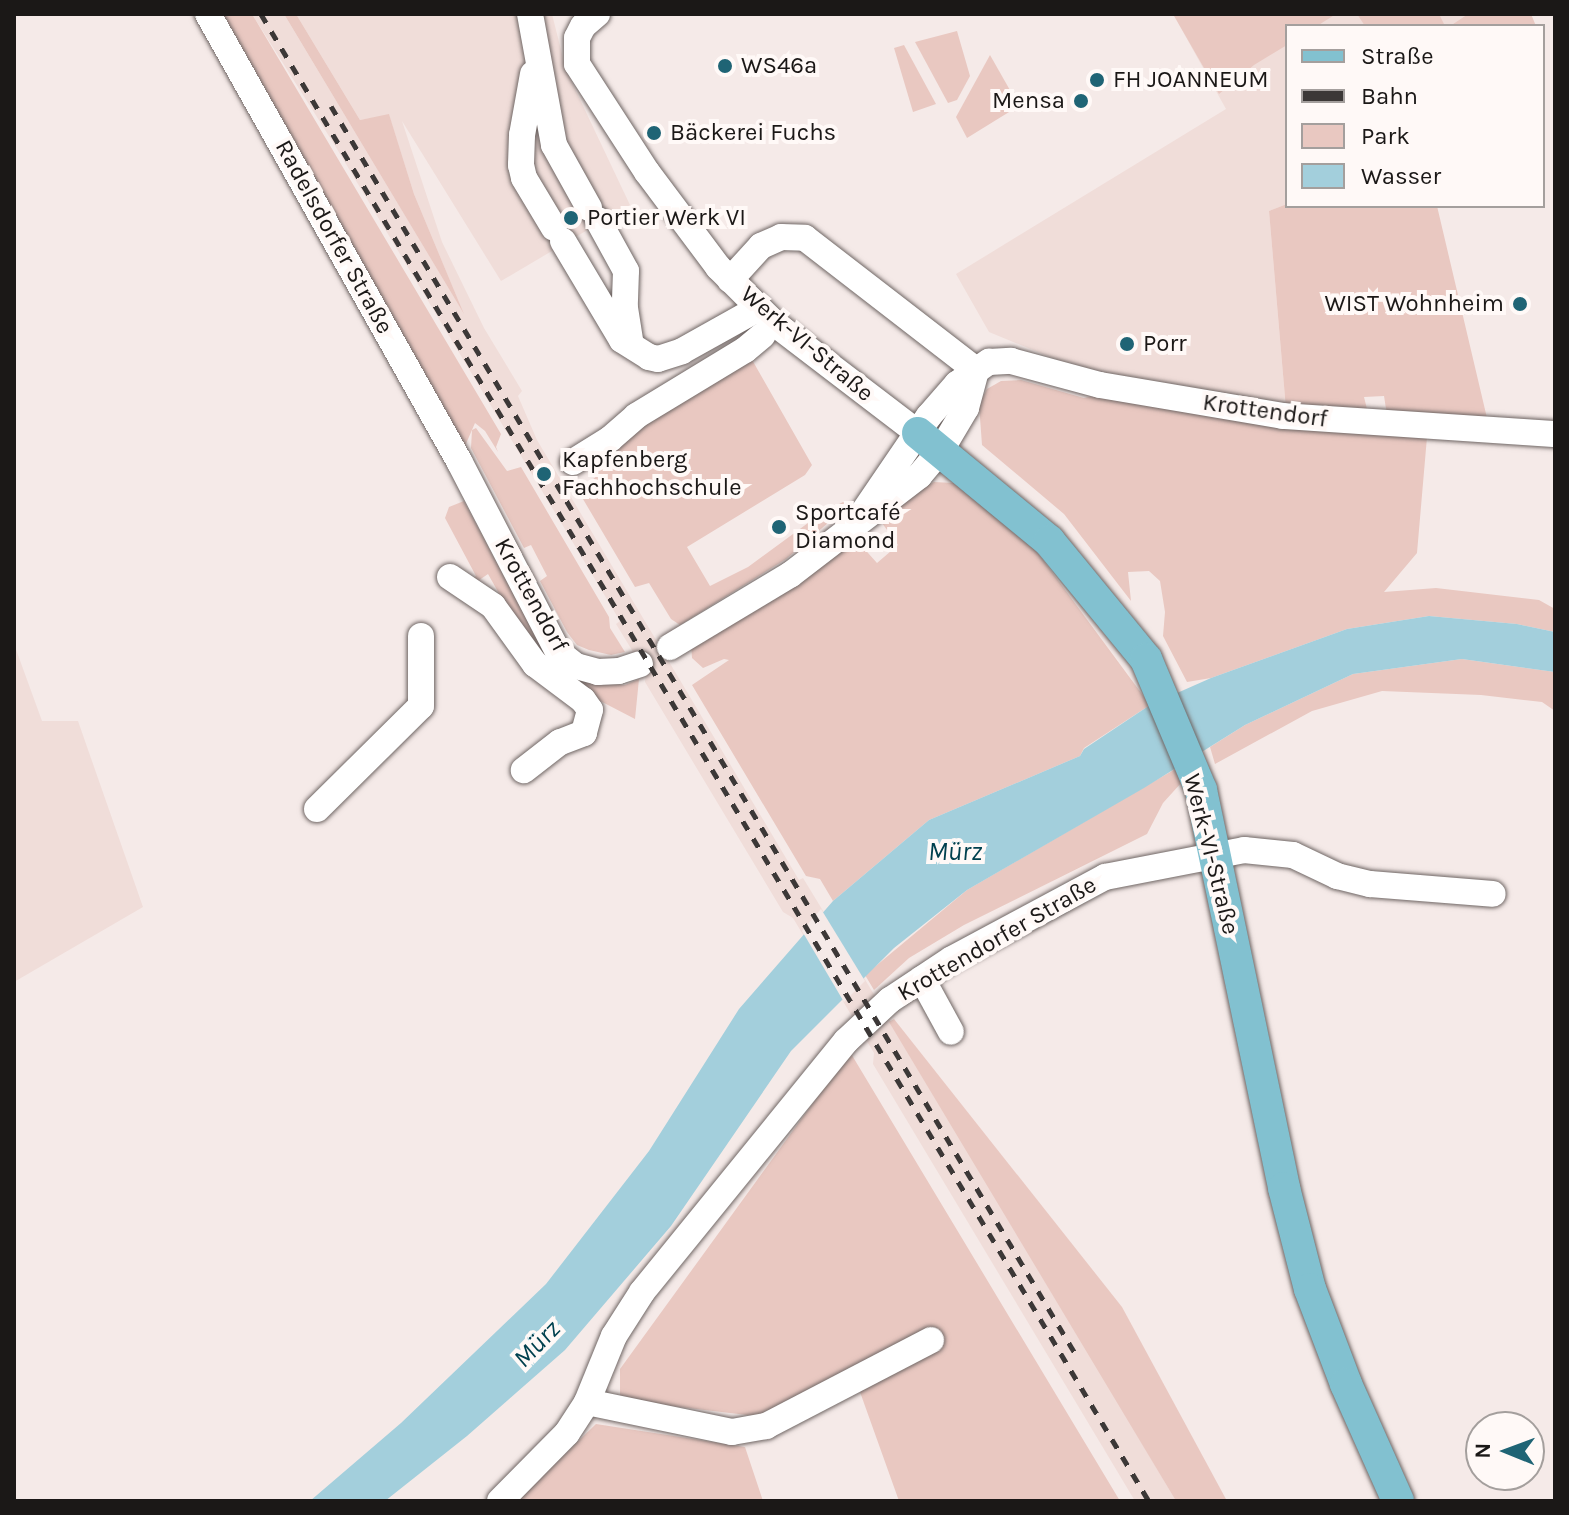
<!DOCTYPE html>
<meta charset="utf-8">
<style>
body{margin:0}
#map{position:relative;width:1569px;height:1515px;overflow:hidden;background:#f5eae8;font-family:Karla,sans-serif}
div>[style]{position:absolute}
[style*='--x']{left:calc(var(--x)*1px);top:calc(var(--y)*1px);width:calc(var(--w)*1px);rotate:calc(var(--a)*1deg)}
.built>*{inset:0;background:#f0ddd9}
.green>*{inset:0;background:#e9c8c1}
.water>*{inset:0;background:#a3cfdc}
.pier>*{inset:0;background:#f5eae8}
.roads{filter:drop-shadow(0 0 2px #6f6664) drop-shadow(0 0 2px #6f6664)}
.minor>*{height:26px;margin:-13px;padding:0 13px;transform-origin:13px;border-radius:13px;background:#fff}
.major>*{height:32px;margin:-16px;padding:0 16px;transform-origin:16px;border-radius:16px;background:#82c1d0}
.rail>*{height:5px;margin-top:-2.5px;transform-origin:0;background:repeating-linear-gradient(90deg,#3c3837 0 10px,transparent 0 20px)}
.dots>*{width:22px;height:22px;translate:-50% -50%;box-sizing:border-box;border:4px solid #fff9f7;border-radius:50%}
span{translate:-50% -50%;white-space:nowrap;text-align:center;line-height:1.15;-webkit-text-stroke:8px #fff9f7;paint-order:stroke}
.poi-label{font-size:24px;color:#1b1817}
.left{translate:0 -50%;text-align:left}
.right{translate:-100% -50%;text-align:right}
.street-label{font-size:24px;color:#1b1817}
.water-label{font-size:26px;color:#00404e;font-style:italic}
.frame{position:absolute;inset:0;border:16px solid #1b1817;pointer-events:none}
.legend{position:absolute;left:1285px;top:24px;width:260px;height:184px;box-sizing:border-box;background:#fff9f7;border:2px solid #a49f9d;margin:0;padding:10px 14px;list-style:none;font-size:24px;color:#1b1817}
.legend li{display:flex;align-items:center;gap:16px;height:40px}
.legend b{width:40px;border:2px solid #a49f9d}
.north{position:absolute;left:1465px;top:1411px;width:80px;height:80px;box-sizing:border-box;background:#fff9f7;border:2px solid #a49f9d;border-radius:50%;rotate:271deg;font-size:22px;font-weight:700;line-height:32px;text-align:center;color:#1b1817}
.north::after{content:'';display:block;margin:auto;width:28px;height:36px;background:#1f6475;clip-path:polygon(50% 0,100% 100%,50% 72%,0 100%)}
</style>
<div id="map">
<div class="built">
<div style="clip-path:polygon(252px 14px,284px 14px,463px 312px,414px 194px,389px 115px,360px 120px,296px 14px,552px 14px,566px 70px,630px 205px,501px 281px,402px 121px,442px 242px,484px 328px,522px 391px,518px 396px,537px 440px,799px 880px,803px 878px,958px 1132px,1176px 1501px,1135px 1501px,873px 1064px,874px 1053px,793px 918px,783px 912px,645px 682px,646px 673px,616px 624px,620px 621px,334px 144px)"></div>
<div style="clip-path:polygon(1173px 14px,1468px 14px,1450px 26px,1287px 26px,1287px 204px,1269px 211px,1286px 409px,1101px 378px,989px 332px,956px 274px,1226px 109px)"></div>
<div style="clip-path:polygon(14px 644px,42px 721px,78px 721px,143px 907px,14px 982px)"></div>
</div>
<div class="green">
<div style="clip-path:polygon(223px 14px,252px 14px,501px 434px,496px 447px,498px 452px,485px 431px,475px 423px,465px 446px)"></div>
<div style="clip-path:polygon(284px 14px,296px 14px,360px 120px,389px 114px,414px 194px,464px 314px)"></div>
<div style="clip-path:polygon(1173px 14px,1336px 14px,1317px 26px,1287px 26px,1287px 45px,1254px 65px,1219px 94px)"></div>
<div style="clip-path:polygon(1357px 14px,1439px 14px,1445px 26px,1365px 26px)"></div>
<div style="clip-path:polygon(1468px 14px,1531px 14px,1536px 26px,1450px 26px)"></div>
<div style="clip-path:polygon(957px 31px,970px 76px,957px 100px,948px 103px,915px 42px)"></div>
<div style="clip-path:polygon(904px 45px,936px 104px,913px 112px,894px 48px)"></div>
<div style="clip-path:polygon(990px 55px,1019px 106px,967px 138px,956px 117px)"></div>
<div style="clip-path:polygon(1287px 204px,1437px 206px,1487px 418px,1387px 415px,1384px 396px,1364px 397px,1368px 413px,1286px 409px,1269px 211px)"></div>
<div style="clip-path:polygon(751px 358px,812px 465px,805px 475px,687px 547px,710px 586px,748px 567px,823px 512px,843px 502px,850px 504px,786px 559px,680px 625px,671px 619px,649px 583px,635px 587px,580px 494px,585px 492px,589px 497px,599px 492px,591px 481px,598px 475px,602px 452px)"></div>
<div style="clip-path:polygon(1021px 380px,1084px 398px,1092px 396px,1095px 389px,1427px 437px,1417px 553px,1384px 592px,1436px 588px,1539px 600px,1555px 609px,1555px 632px,1517px 624px,1429px 616px,1347px 629px,1211px 678px,1187px 682px,1163px 636px,1165px 612px,1160px 581px,1149px 571px,1128px 572px,1131px 601px,1064px 514px,982px 445px,979px 404px,987px 389px,1001px 381px)"></div>
<div style="clip-path:polygon(476px 428px,507px 471px,521px 467px,609px 617px,610px 628px,625px 652px,611px 655px,589px 650px,577px 645px,567px 632px,540px 581px,547px 576px,531px 545px,524px 548px,471px 448px,472px 430px)"></div>
<div style="clip-path:polygon(934px 482px,953px 483px,979px 492px,1032px 545px,1150px 705px,1084px 748px,1080px 756px,929px 820px,833px 901px,820px 879px,806px 876px,692px 685px,729px 660px,724px 659px,703px 668px,692px 658px,691px 644px,851px 544px,860px 544px,877px 563px,898px 545px,882px 523px,918px 490px)"></div>
<div style="clip-path:polygon(464px 501px,542px 648px,569px 676px,585px 682px,625px 685px,639px 679px,635px 719px,554px 677px,532px 652px,488px 574px,472px 585px,469px 581px,476px 576px,445px 518px,449px 507px)"></div>
<div style="clip-path:polygon(1462px 659px,1555px 672px,1555px 711px,1542px 702px,1481px 695px,1382px 691px,1312px 711px,1215px 764px,1210px 747px,1245px 725px,1353px 674px)"></div>
<div style="clip-path:polygon(1177px 768px,1182px 782px,1163px 803px,1147px 834px,964px 925px,909px 958px,874px 990px,865px 975px,967px 890px)"></div>
<div style="clip-path:polygon(894px 1019px,1122px 1307px,1227px 1501px,1176px 1501px,889px 1022px)"></div>
<div style="clip-path:polygon(850px 1052px,1120px 1501px,899px 1501px,860px 1392px,839px 1381px,765px 1417px,620px 1400px,620px 1369px)"></div>
<div style="clip-path:polygon(596px 1424px,745px 1447px,763px 1501px,516px 1501px)"></div>
</div>
<div class="water">
<div style="clip-path:polygon(1429px 616px,1517px 624px,1555px 632px,1555px 672px,1462px 659px,1353px 674px,1245px 725px,1144px 788px,967px 890px,894px 948px,791px 1051px,671px 1226px,565px 1350px,467px 1436px,385px 1501px,310px 1501px,401px 1423px,546px 1284px,649px 1151px,739px 1009px,833px 901px,929px 820px,1080px 756px,1084px 749px,1150px 705px,1211px 678px,1347px 629px)"></div>
</div>
<div class="pier">
<div style="clip-path:polygon(821px 909px,865px 981px,844px 1002px,802px 931px)"></div>
</div>
<div class="roads">
<div class="minor">
<div style="--x:208;--y:14;--w:513;--a:60.68"></div>
<div style="--x:459;--y:461;--w:215;--a:62.6"></div>
<div style="--x:558;--y:652;--w:23;--a:38"></div>
<div style="--x:576;--y:666;--w:23;--a:15"></div>
<div style="--x:598;--y:672;--w:21;--a:-3"></div>
<div style="--x:619;--y:671;--w:22;--a:-18"></div>
<div style="--x:530;--y:14;--w:133;--a:79.6"></div>
<div style="--x:554;--y:145;--w:72;--a:60.9"></div>
<div style="--x:597;--y:14;--w:18;--a:139"></div>
<div style="--x:583;--y:26;--w:13;--a:117"></div>
<div style="--x:577;--y:38;--w:26;--a:90"></div>
<div style="--x:577;--y:64;--w:129;--a:57.1"></div>
<div style="--x:647;--y:172;--w:119;--a:53.2"></div>
<div style="--x:718;--y:267;--w:79;--a:45"></div>
<div style="--x:774;--y:323;--w:181;--a:37.4"></div>
<div style="--x:533;--y:74;--w:62;--a:100.2"></div>
<div style="--x:522;--y:135;--w:30;--a:92"></div>
<div style="--x:521;--y:165;--w:13;--a:77"></div>
<div style="--x:524;--y:178;--w:58;--a:59"></div>
<div style="--x:598;--y:220;--w:58;--a:61.2"></div>
<div style="--x:626;--y:271;--w:37;--a:92"></div>
<div style="--x:625;--y:308;--w:37;--a:81"></div>
<div style="--x:563;--y:241;--w:115;--a:59.2"></div>
<div style="--x:622;--y:340;--w:32;--a:32"></div>
<div style="--x:649;--y:357;--w:9;--a:13"></div>
<div style="--x:658;--y:359;--w:25;--a:-18"></div>
<div style="--x:682;--y:351;--w:88;--a:-29.2"></div>
<div style="--x:730;--y:280;--w:46;--a:-47.6"></div>
<div style="--x:761;--y:246;--w:22;--a:-24"></div>
<div style="--x:781;--y:237;--w:24;--a:2"></div>
<div style="--x:805;--y:238;--w:216;--a:37.7"></div>
<div style="--x:573;--y:462;--w:44;--a:-31.9"></div>
<div style="--x:610;--y:439;--w:35;--a:-41"></div>
<div style="--x:636;--y:416;--w:127;--a:-31.2"></div>
<div style="--x:745;--y:350;--w:23;--a:-40"></div>
<div style="--x:858;--y:520;--w:126;--a:-55.7"></div>
<div style="--x:929;--y:416;--w:43;--a:-48.8"></div>
<div style="--x:957;--y:384;--w:39;--a:-35"></div>
<div style="--x:989;--y:362;--w:22;--a:-3"></div>
<div style="--x:1011;--y:361;--w:92;--a:15.1"></div>
<div style="--x:1100;--y:385;--w:186;--a:9.6"></div>
<div style="--x:1283;--y:416;--w:273;--a:3.8"></div>
<div style="--x:450;--y:577;--w:52;--a:34"></div>
<div style="--x:493;--y:606;--w:72;--a:54.1"></div>
<div style="--x:535;--y:664;--w:60;--a:36.9"></div>
<div style="--x:583;--y:700;--w:12;--a:55"></div>
<div style="--x:590;--y:710;--w:24;--a:105"></div>
<div style="--x:584;--y:733;--w:26;--a:159"></div>
<div style="--x:560;--y:742;--w:46;--a:142.1"></div>
<div style="--x:670;--y:647;--w:140;--a:-31"></div>
<div style="--x:790;--y:575;--w:163;--a:-37.5"></div>
<div style="--x:919;--y:476;--w:34;--a:-50"></div>
<div style="--x:941;--y:450;--w:49;--a:-59.2"></div>
<div style="--x:966;--y:408;--w:39;--a:-75"></div>
<div style="--x:317;--y:809;--w:146;--a:-44.7"></div>
<div style="--x:421;--y:706;--w:70;--a:-90"></div>
<div style="--x:922;--y:979;--w:60;--a:61.3"></div>
<div style="--x:587;--y:1402;--w:148;--a:11.7"></div>
<div style="--x:732;--y:1432;--w:35;--a:-10"></div>
<div style="--x:766;--y:1426;--w:186;--a:-27.5"></div>
<div style="--x:500;--y:1501;--w:95;--a:-45.4"></div>
<div style="--x:567;--y:1433;--w:37;--a:-57"></div>
<div style="--x:587;--y:1402;--w:71;--a:-67.8"></div>
<div style="--x:614;--y:1336;--w:52;--a:-57.5"></div>
<div style="--x:642;--y:1292;--w:323;--a:-50.9"></div>
<div style="--x:846;--y:1041;--w:60;--a:-43"></div>
<div style="--x:890;--y:1000;--w:74;--a:-33.5"></div>
<div style="--x:952;--y:959;--w:174;--a:-28.2"></div>
<div style="--x:1105;--y:877;--w:142;--a:-11"></div>
<div style="--x:1244;--y:850;--w:49;--a:5.8"></div>
<div style="--x:1293;--y:855;--w:49;--a:25.5"></div>
<div style="--x:1337;--y:876;--w:34;--a:14"></div>
<div style="--x:1370;--y:884;--w:123;--a:4.6"></div>
</div>
<div class="major">
<div style="--x:918;--y:433;--w:170;--a:39.5"></div>
<div style="--x:1049;--y:541;--w:153;--a:50.6"></div>
<div style="--x:1146;--y:659;--w:142;--a:67.2"></div>
<div style="--x:1201;--y:790;--w:407;--a:78.2"></div>
<div style="--x:1284;--y:1188;--w:104;--a:75.6"></div>
<div style="--x:1310;--y:1289;--w:102;--a:69.2"></div>
<div style="--x:1346;--y:1384;--w:128;--a:66"></div>
</div>
</div>
<div class="rail">
<div style="--x:261;--y:14;--w:1732;--a:59.16"></div>
<div style="--x:331;--y:106;--w:1452;--a:59.18"></div>
</div>
<div class="dots">
<div style="left:725px;top:66px;background:#1f6475"></div>
<div style="left:1097px;top:80px;background:#1f6475"></div>
<div style="left:1081px;top:101px;background:#1f6475"></div>
<div style="left:654px;top:133px;background:#1f6475"></div>
<div style="left:571px;top:218px;background:#1f6475"></div>
<div style="left:1520px;top:304px;background:#1f6475"></div>
<div style="left:1127px;top:344px;background:#1f6475"></div>
<div style="left:544px;top:474px;background:#1f6475"></div>
<div style="left:779px;top:527px;background:#1f6475"></div>
</div>
<div class="poi-label">
<span class="left" style="left:741px;top:66px">WS46a</span>
<span class="left" style="left:1113px;top:80px">FH JOANNEUM</span>
<span class="right" style="left:1065px;top:101px">Mensa</span>
<span class="left" style="left:670px;top:133px">Bäckerei Fuchs</span>
<span class="left" style="left:587px;top:218px">Portier Werk VI</span>
<span class="right" style="left:1504px;top:304px">WIST Wohnheim</span>
<span class="left" style="left:1143px;top:344px">Porr</span>
<span class="left" style="left:562px;top:474px">Kapfenberg<br>Fachhochschule</span>
<span class="left" style="left:795px;top:527px">Sportcafé<br>Diamond</span>
</div>
<div class="street-label">
<span style="left:334px;top:237px;rotate:61deg">Radelsdorfer Straße</span>
<span style="left:807px;top:344px;rotate:40deg">Werk-VI-Straße</span>
<span style="left:1265px;top:411px;rotate:8deg">Krottendorf</span>
<span style="left:531px;top:595px;rotate:61deg">Krottendorf</span>
<span style="left:1211px;top:854px;rotate:76deg">Werk-VI-Straße</span>
<span style="left:997px;top:939px;rotate:-30deg">Krottendorfer Straße</span>
</div>
<div class="water-label">
<span style="left:955px;top:852px">Mürz</span>
<span style="left:537px;top:1344px;rotate:-46deg">Mürz</span>
</div>
<div class="frame"></div>
<ul class="legend">
<li><b style="height:10px;background:#82c1d0"></b>Straße</li>
<li><b style="height:10px;background:#3c3837"></b>Bahn</li>
<li><b style="height:22px;background:#e9c8c1"></b>Park</li>
<li><b style="height:22px;background:#a3cfdc"></b>Wasser</li>
</ul>
<div class="north">N</div>
</div>
